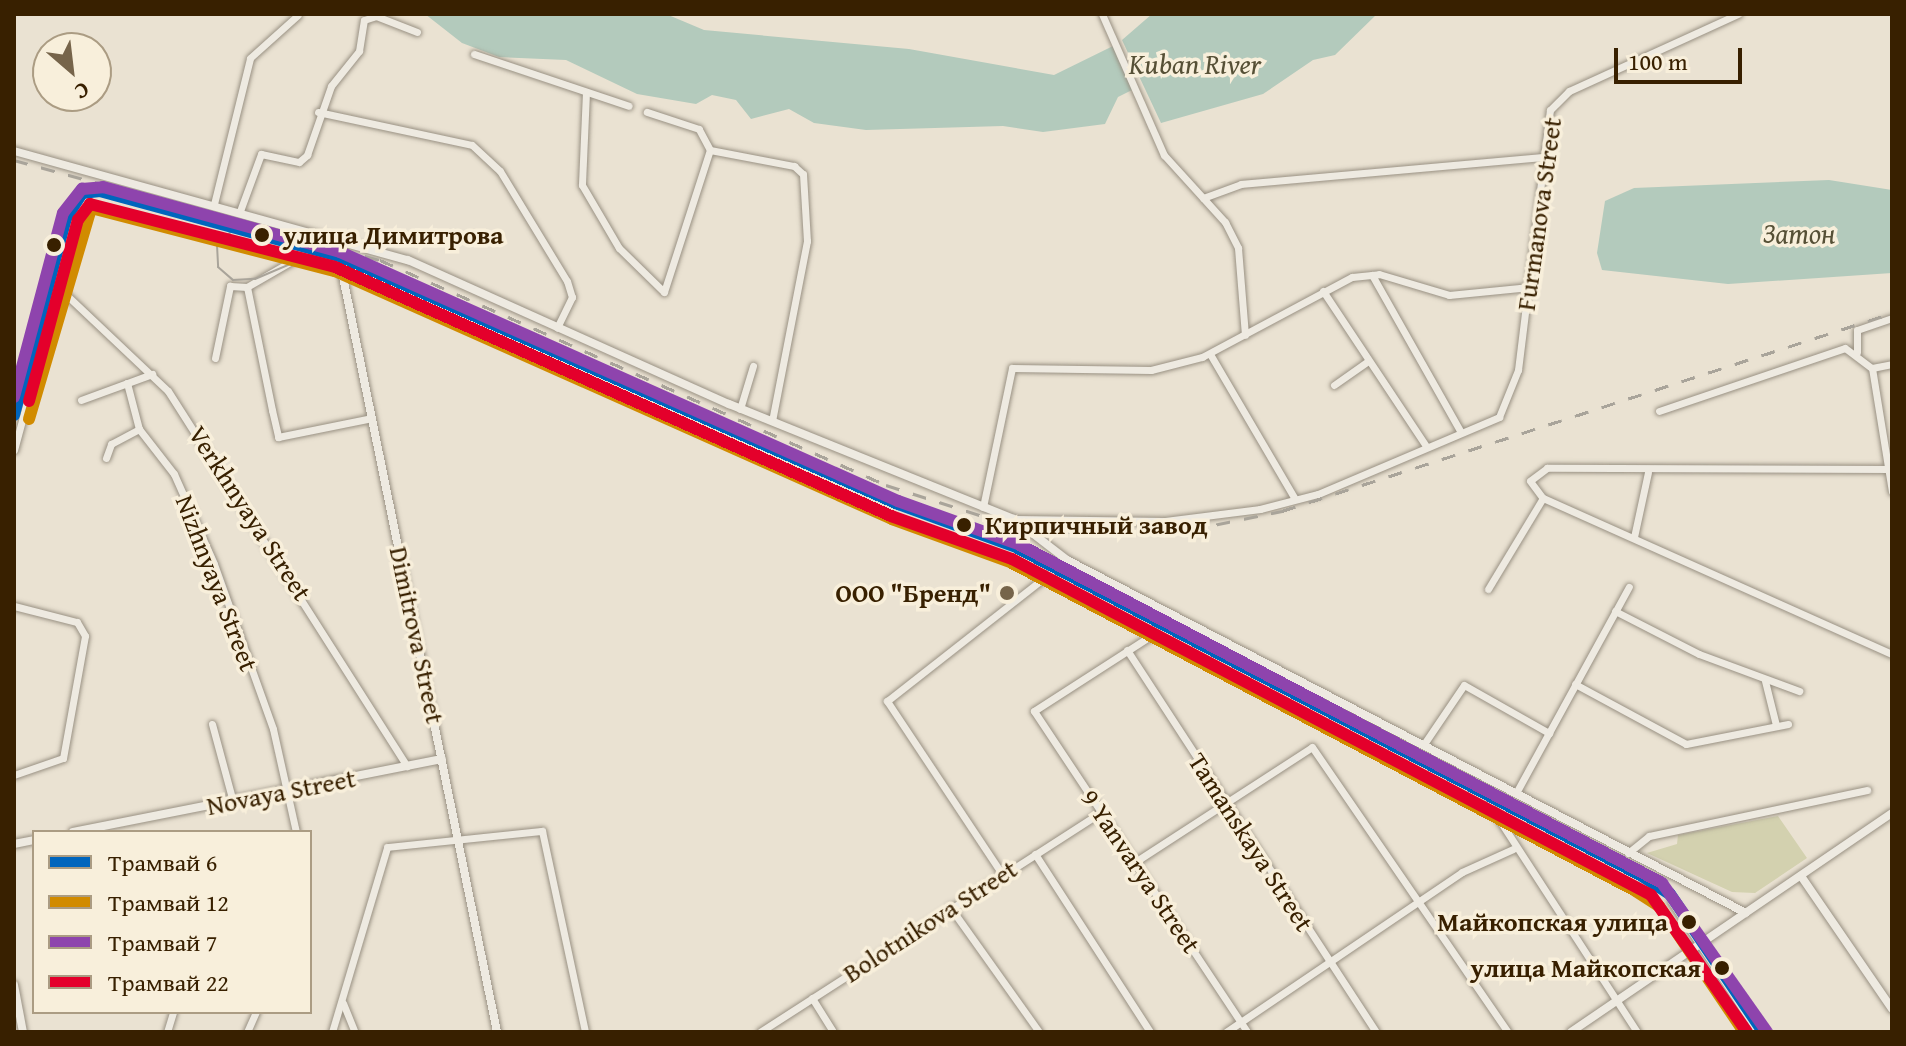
<!DOCTYPE html>
<meta charset="utf-8">
<style>
body{margin:0}
#map{position:relative;width:1906px;height:1046px;overflow:hidden;background:#eae2d2;font-family:"Gentium Book Plus",serif}
div>[style]{position:absolute}
[style*='--x']{left:calc(var(--x)*1px);top:calc(var(--y)*1px);width:calc(var(--w)*1px);rotate:calc(var(--a)*1deg)}
.green>*{inset:0;background:#d3d1af}
.water>*{inset:0;background:#b3cabc}
.roads{filter:drop-shadow(0 0 2px #999183) drop-shadow(0 0 2px #999183)}
.minor>*{height:7px;margin:-3.5px;padding:0 3.5px;transform-origin:3.5px;border-radius:3.5px;background:#eeeae1}
.tertiary>*{height:8px;margin:-4px;padding:0 4px;transform-origin:4px;border-radius:4px;background:#eeeae1}
.tram>*{height:2px;margin:-1px;padding:0 1px;transform-origin:1px;border-radius:1px;background:#a9a49a}
.rail>*{height:3px;margin-top:-1.5px;transform-origin:0;background:repeating-linear-gradient(90deg,#a9a49a 0 14px,transparent 0 28px)}
.tram-1>*{height:12px;margin:-6px;padding:0 6px;transform-origin:6px;border-radius:6px;background:#0065bd}
.tram-2>*{height:12px;margin:-6px;padding:0 6px;transform-origin:6px;border-radius:6px;background:#d18b00}
.tram-3>*{height:12px;margin:-6px;padding:0 6px;transform-origin:6px;border-radius:6px;background:#8e44ad}
.tram-4>*{height:12px;margin:-6px;padding:0 6px;transform-origin:6px;border-radius:6px;background:#e4002b}
.dots>*{width:22px;height:22px;translate:-50% -50%;box-sizing:border-box;border:4px solid #f8efdb;border-radius:50%}
span{translate:-50% -50%;white-space:nowrap;text-align:center;line-height:1.15;-webkit-text-stroke:7px #f8efdb;paint-order:stroke}
.street-label{font-size:26px;color:#382000}
.stop-label{font-size:26px;color:#382000;font-weight:700}
.left{translate:0 -50%;text-align:left}
.right{translate:-100% -50%;text-align:right}
.poi-label{font-size:26px;color:#382000;font-weight:700}
.water-label{font-size:28px;color:#565036;font-style:italic}
.frame{position:absolute;inset:0;border:16px solid #382000;pointer-events:none}
.legend{position:absolute;left:32px;top:830px;width:280px;height:184px;box-sizing:border-box;background:#f8efdb;border:2px solid #ab9c83;margin:0;padding:10px 14px;list-style:none;font-size:24px;color:#382000}
.legend li{display:flex;align-items:center;gap:16px;height:40px}
.legend b{width:40px;border:2px solid #ab9c83}
.north{position:absolute;left:32px;top:32px;width:80px;height:80px;box-sizing:border-box;background:#f8efdb;border:2px solid #ab9c83;border-radius:50%;rotate:152deg;font-size:22px;font-weight:700;line-height:32px;text-align:center;color:#382000}
.north::after{content:'';display:block;margin:auto;width:28px;height:36px;background:#76644a;clip-path:polygon(50% 0,100% 100%,50% 72%,0 100%)}
.scale{position:absolute;left:1614px;top:48px;width:128px;height:36px;box-sizing:border-box;border:4px solid #382000;border-top:0;padding-left:10px;font-size:24px;line-height:28px;white-space:nowrap;color:#382000;-webkit-text-stroke:6px #f8efdb;paint-order:stroke}
</style>
<div id="map">
<div class="green">
<div style="clip-path:polygon(1778px 816px,1807px 858px,1755px 893px,1732px 892px,1647px 853px,1677px 844px,1678px 835px)"></div>
</div>
<div class="water">
<div style="clip-path:polygon(425px 14px,666px 14px,704px 30px,909px 49px,1054px 75px,1113px 46px,1132px 90px,1118px 97px,1105px 124px,1043px 132px,1003px 126px,866px 130px,814px 123px,789px 109px,751px 119px,736px 100px,712px 95px,696px 104px,637px 94px,566px 60px,499px 57px,462px 43px)"></div>
<div style="clip-path:polygon(1152px 14px,1377px 14px,1335px 55px,1313px 60px,1263px 94px,1161px 123px,1122px 40px)"></div>
<div style="clip-path:polygon(1829px 180px,1892px 190px,1892px 273px,1728px 284px,1602px 270px,1597px 253px,1605px 201px,1634px 188px)"></div>
</div>
<div class="roads">
<div class="minor">
<div style="--x:1102;--y:14;--w:154;--a:66.3"></div>
<div style="--x:1164;--y:155;--w:91;--a:47.7"></div>
<div style="--x:1225;--y:222;--w:29;--a:63"></div>
<div style="--x:1238;--y:248;--w:87;--a:85.4"></div>
<div style="--x:474;--y:54;--w:163;--a:18.5"></div>
<div style="--x:586;--y:92;--w:93;--a:92.5"></div>
<div style="--x:582;--y:185;--w:73;--a:59.6"></div>
<div style="--x:619;--y:248;--w:63;--a:44.4"></div>
<div style="--x:664;--y:292;--w:149;--a:-72.1"></div>
<div style="--x:710;--y:150;--w:24;--a:-118"></div>
<div style="--x:699;--y:129;--w:55;--a:-161.9"></div>
<div style="--x:318;--y:112;--w:157;--a:12.1"></div>
<div style="--x:472;--y:145;--w:38;--a:43"></div>
<div style="--x:500;--y:171;--w:129;--a:58.7"></div>
<div style="--x:567;--y:281;--w:17;--a:73"></div>
<div style="--x:572;--y:297;--w:34;--a:116"></div>
<div style="--x:710;--y:150;--w:86;--a:10.8"></div>
<div style="--x:794;--y:166;--w:12;--a:42"></div>
<div style="--x:803;--y:174;--w:67;--a:86.6"></div>
<div style="--x:807;--y:241;--w:183;--a:101"></div>
<div style="--x:1203;--y:198;--w:40;--a:-20.2"></div>
<div style="--x:1241;--y:184;--w:305;--a:-5.1"></div>
<div style="--x:214;--y:204;--w:150;--a:-76.1"></div>
<div style="--x:250;--y:58;--w:64;--a:-41.9"></div>
<div style="--x:240;--y:211;--w:61;--a:-69.8"></div>
<div style="--x:261;--y:154;--w:39;--a:12"></div>
<div style="--x:299;--y:162;--w:11;--a:-41"></div>
<div style="--x:307;--y:155;--w:73;--a:-70.8"></div>
<div style="--x:331;--y:86;--w:45;--a:-51.3"></div>
<div style="--x:359;--y:51;--w:31;--a:-81"></div>
<div style="--x:364;--y:20;--w:13;--a:-18"></div>
<div style="--x:376;--y:16;--w:44;--a:21.3"></div>
<div style="--x:340;--y:263;--w:43;--a:-173.4"></div>
<div style="--x:297;--y:258;--w:58;--a:149.9"></div>
<div style="--x:247;--y:287;--w:126;--a:78.5"></div>
<div style="--x:272;--y:410;--w:28;--a:77"></div>
<div style="--x:278;--y:437;--w:96;--a:-11.4"></div>
<div style="--x:1372;--y:275;--w:180;--a:60.5"></div>
<div style="--x:1323;--y:291;--w:186;--a:56.4"></div>
<div style="--x:1857;--y:352;--w:22;--a:-90"></div>
<div style="--x:1857;--y:330;--w:37;--a:-19"></div>
<div style="--x:1210;--y:354;--w:168;--a:59.6"></div>
<div style="--x:215;--y:358;--w:74;--a:-78.2"></div>
<div style="--x:230;--y:286;--w:17;--a:3"></div>
<div style="--x:1872;--y:368;--w:125;--a:80.8"></div>
<div style="--x:1872;--y:368;--w:20;--a:-11"></div>
<div style="--x:127;--y:383;--w:48;--a:75.4"></div>
<div style="--x:139;--y:429;--w:57;--a:52.1"></div>
<div style="--x:174;--y:474;--w:98;--a:66"></div>
<div style="--x:214;--y:564;--w:175;--a:70.3"></div>
<div style="--x:273;--y:729;--w:106;--a:77.4"></div>
<div style="--x:1334;--y:385;--w:42;--a:-35.2"></div>
<div style="--x:81;--y:400;--w:76;--a:-20.1"></div>
<div style="--x:740;--y:409;--w:45;--a:-73.2"></div>
<div style="--x:1659;--y:411;--w:196;--a:-18.7"></div>
<div style="--x:1845;--y:348;--w:34;--a:37"></div>
<div style="--x:14;--y:450;--w:169;--a:-74.9"></div>
<div style="--x:58;--y:287;--w:151;--a:43.4"></div>
<div style="--x:168;--y:391;--w:445;--a:57.5"></div>
<div style="--x:106;--y:458;--w:15;--a:-70"></div>
<div style="--x:111;--y:444;--w:32;--a:-28"></div>
<div style="--x:1892;--y:469;--w:345;--a:-179.8"></div>
<div style="--x:1547;--y:468;--w:21;--a:143"></div>
<div style="--x:1530;--y:481;--w:21;--a:53"></div>
<div style="--x:1543;--y:498;--w:382;--a:24.1"></div>
<div style="--x:983;--y:507;--w:142;--a:-78.2"></div>
<div style="--x:1012;--y:368;--w:139;--a:0.8"></div>
<div style="--x:1151;--y:370;--w:53;--a:-14.3"></div>
<div style="--x:1202;--y:357;--w:170;--a:-28.1"></div>
<div style="--x:1352;--y:277;--w:27;--a:-6"></div>
<div style="--x:1379;--y:274;--w:73;--a:16.7"></div>
<div style="--x:1449;--y:295;--w:81;--a:-5.6"></div>
<div style="--x:1014;--y:519;--w:151;--a:0.8"></div>
<div style="--x:1165;--y:521;--w:96;--a:-7.2"></div>
<div style="--x:1260;--y:509;--w:60;--a:-14.5"></div>
<div style="--x:1318;--y:494;--w:197;--a:-23"></div>
<div style="--x:1499;--y:417;--w:51;--a:-68"></div>
<div style="--x:1518;--y:370;--w:262;--a:-83"></div>
<div style="--x:1550;--y:110;--w:27;--a:-45"></div>
<div style="--x:1569;--y:91;--w:186;--a:-24.5"></div>
<div style="--x:1634;--y:537;--w:66;--a:-77.8"></div>
<div style="--x:1488;--y:589;--w:106;--a:-58.9"></div>
<div style="--x:14;--y:606;--w:65;--a:14.3"></div>
<div style="--x:77;--y:622;--w:16;--a:60"></div>
<div style="--x:85;--y:636;--w:124;--a:100.2"></div>
<div style="--x:63;--y:758;--w:52;--a:160.9"></div>
<div style="--x:1615;--y:611;--w:94;--a:27.1"></div>
<div style="--x:1699;--y:654;--w:107;--a:20.3"></div>
<div style="--x:1155;--y:633;--w:144;--a:147.2"></div>
<div style="--x:1034;--y:711;--w:385;--a:56.4"></div>
<div style="--x:1127;--y:650;--w:456;--a:56.9"></div>
<div style="--x:1765;--y:681;--w:45;--a:76"></div>
<div style="--x:1575;--y:684;--w:126;--a:28.4"></div>
<div style="--x:1686;--y:744;--w:104;--a:-11.1"></div>
<div style="--x:212;--y:724;--w:81;--a:74.9"></div>
<div style="--x:1424;--y:744;--w:71;--a:-55.9"></div>
<div style="--x:1464;--y:685;--w:98;--a:29.5"></div>
<div style="--x:1516;--y:793;--w:235;--a:-61.3"></div>
<div style="--x:1489;--y:804;--w:272;--a:57"></div>
<div style="--x:1628;--y:853;--w:27;--a:-39"></div>
<div style="--x:1649;--y:836;--w:223;--a:-11.9"></div>
<div style="--x:1035;--y:854;--w:212;--a:57.1"></div>
<div style="--x:1135;--y:862;--w:211;--a:-33"></div>
<div style="--x:1312;--y:747;--w:346;--a:55.5"></div>
<div style="--x:1002;--y:874;--w:208;--a:-123.6"></div>
<div style="--x:887;--y:701;--w:229;--a:-38.1"></div>
<div style="--x:1671;--y:901;--w:157;--a:56.4"></div>
<div style="--x:950;--y:907;--w:153;--a:54.5"></div>
<div style="--x:812;--y:998;--w:40;--a:58"></div>
<div style="--x:343;--y:1003;--w:31;--a:68"></div>
<div style="--x:167;--y:1032;--w:21;--a:-73"></div>
<div style="--x:247;--y:1032;--w:22;--a:-66"></div>
<div style="--x:332;--y:1032;--w:193;--a:-73.4"></div>
<div style="--x:387;--y:847;--w:156;--a:-5.9"></div>
<div style="--x:542;--y:831;--w:206;--a:77.9"></div>
<div style="--x:760;--y:1032;--w:406;--a:-32.8"></div>
<div style="--x:1226;--y:1032;--w:285;--a:-34.1"></div>
<div style="--x:1462;--y:872;--w:56;--a:-24.3"></div>
</div>
<div class="tertiary">
<div style="--x:14;--y:151;--w:409;--a:15.5"></div>
<div style="--x:408;--y:260;--w:352;--a:24.2"></div>
<div style="--x:729;--y:404;--w:307;--a:22"></div>
<div style="--x:1014;--y:519;--w:67;--a:37.7"></div>
<div style="--x:1067;--y:560;--w:765;--a:27.47"></div>
<div style="--x:343;--y:238;--w:29;--a:94"></div>
<div style="--x:341;--y:267;--w:781;--a:78.47"></div>
<div style="--x:73;--y:832;--w:376;--a:-11.2"></div>
<div style="--x:14;--y:844;--w:20;--a:-11"></div>
<div style="--x:1801;--y:876;--w:161;--a:55.6"></div>
<div style="--x:14;--y:985;--w:48;--a:79.2"></div>
<div style="--x:1571;--y:1032;--w:389;--a:-34.3"></div>
</div>
</div>
<div class="tram">
<div style="--x:251;--y:228;--w:16;--a:180"></div>
<div style="--x:235;--y:228;--w:25;--a:137"></div>
<div style="--x:217;--y:245;--w:22;--a:87"></div>
<div style="--x:218;--y:267;--w:20;--a:41"></div>
<div style="--x:233;--y:280;--w:22;--a:-3"></div>
<div style="--x:255;--y:279;--w:72;--a:-23"></div>
</div>
<div class="rail">
<div style="--x:14;--y:160;--w:379;--a:15.3"></div>
<div style="--x:380;--y:260;--w:554;--a:23.97"></div>
<div style="--x:886;--y:485;--w:153;--a:17.8"></div>
<div style="--x:1032;--y:532;--w:157;--a:-0.7"></div>
<div style="--x:1189;--y:530;--w:95;--a:-11.5"></div>
<div style="--x:1282;--y:511;--w:641;--a:-17.98"></div>
</div>
<div class="tram-1">
<div style="--x:14;--y:415;--w:204;--a:-75.2"></div>
<div style="--x:66;--y:218;--w:30;--a:-57"></div>
<div style="--x:82;--y:193;--w:18;--a:-6"></div>
<div style="--x:100;--y:191;--w:249;--a:15.2"></div>
<div style="--x:340;--y:256;--w:611;--a:23.96"></div>
<div style="--x:898;--y:504;--w:126;--a:20"></div>
<div style="--x:1016;--y:547;--w:707;--a:27.72"></div>
<div style="--x:1642;--y:876;--w:33;--a:33"></div>
<div style="--x:1670;--y:894;--w:166;--a:56"></div>
</div>
<div class="tram-2">
<div style="--x:29;--y:419;--w:220;--a:-73.6"></div>
<div style="--x:91;--y:208;--w:252;--a:14.5"></div>
<div style="--x:335;--y:271;--w:610;--a:24"></div>
<div style="--x:892;--y:519;--w:126;--a:20"></div>
<div style="--x:1010;--y:562;--w:705;--a:27.73"></div>
<div style="--x:1634;--y:890;--w:30;--a:33"></div>
<div style="--x:1659;--y:906;--w:152;--a:56"></div>
</div>
<div class="tram-3">
<div style="--x:14;--y:397;--w:190;--a:-75.1"></div>
<div style="--x:63;--y:213;--w:31;--a:-52"></div>
<div style="--x:82;--y:189;--w:21;--a:-5"></div>
<div style="--x:103;--y:187;--w:246;--a:15.3"></div>
<div style="--x:340;--y:252;--w:611;--a:24.05"></div>
<div style="--x:898;--y:501;--w:127;--a:19.7"></div>
<div style="--x:1018;--y:544;--w:728;--a:27.76"></div>
<div style="--x:1662;--y:883;--w:182;--a:54.8"></div>
</div>
<div class="tram-4">
<div style="--x:29;--y:401;--w:188;--a:-74.9"></div>
<div style="--x:78;--y:220;--w:20;--a:-53"></div>
<div style="--x:90;--y:204;--w:253;--a:14.4"></div>
<div style="--x:335;--y:267;--w:609;--a:24.12"></div>
<div style="--x:891;--y:516;--w:128;--a:19.6"></div>
<div style="--x:1012;--y:559;--w:722;--a:27.74"></div>
<div style="--x:1651;--y:895;--w:167;--a:55"></div>
</div>
<div class="dots">
<div style="left:262px;top:235px;background:#382000"></div>
<div style="left:54px;top:245px;background:#382000"></div>
<div style="left:964px;top:525px;background:#382000"></div>
<div style="left:1007px;top:593px;background:#76644a"></div>
<div style="left:1689px;top:922px;background:#382000"></div>
<div style="left:1722px;top:968px;background:#382000"></div>
</div>
<div class="street-label">
<span style="left:1539px;top:214px;rotate:-82deg">Furmanova Street</span>
<span style="left:250px;top:513px;rotate:57deg">Verkhnyaya Street</span>
<span style="left:217px;top:583px;rotate:69deg">Nizhnyaya Street</span>
<span style="left:417px;top:635px;rotate:78deg">Dimitrova Street</span>
<span style="left:281px;top:792px;rotate:-11deg">Novaya Street</span>
<span style="left:1251px;top:842px;rotate:57deg">Tamanskaya Street</span>
<span style="left:1141px;top:871px;rotate:56deg">9 Yanvarya Street</span>
<span style="left:930px;top:921px;rotate:-33deg">Bolotnikova Street</span>
</div>
<div class="stop-label">
<span class="left" style="left:283px;top:235px">улица Димитрова</span>
<span class="left" style="left:985px;top:525px">Кирпичный завод</span>
<span class="right" style="left:1668px;top:922px">Майкопская улица</span>
<span class="right" style="left:1701px;top:968px">улица Майкопская</span>
</div>
<div class="poi-label">
<span class="right" style="left:991px;top:593px">ООО "Бренд"</span>
</div>
<div class="water-label">
<span style="left:1195px;top:64px">Kuban River</span>
<span style="left:1799px;top:233px">Затон</span>
</div>
<div class="frame"></div>
<ul class="legend">
<li><b style="height:10px;background:#0065bd"></b>Трамвай 6</li>
<li><b style="height:10px;background:#d18b00"></b>Трамвай 12</li>
<li><b style="height:10px;background:#8e44ad"></b>Трамвай 7</li>
<li><b style="height:10px;background:#e4002b"></b>Трамвай 22</li>
</ul>
<div class="north">С</div>
<div class="scale">100 m</div>
</div>
